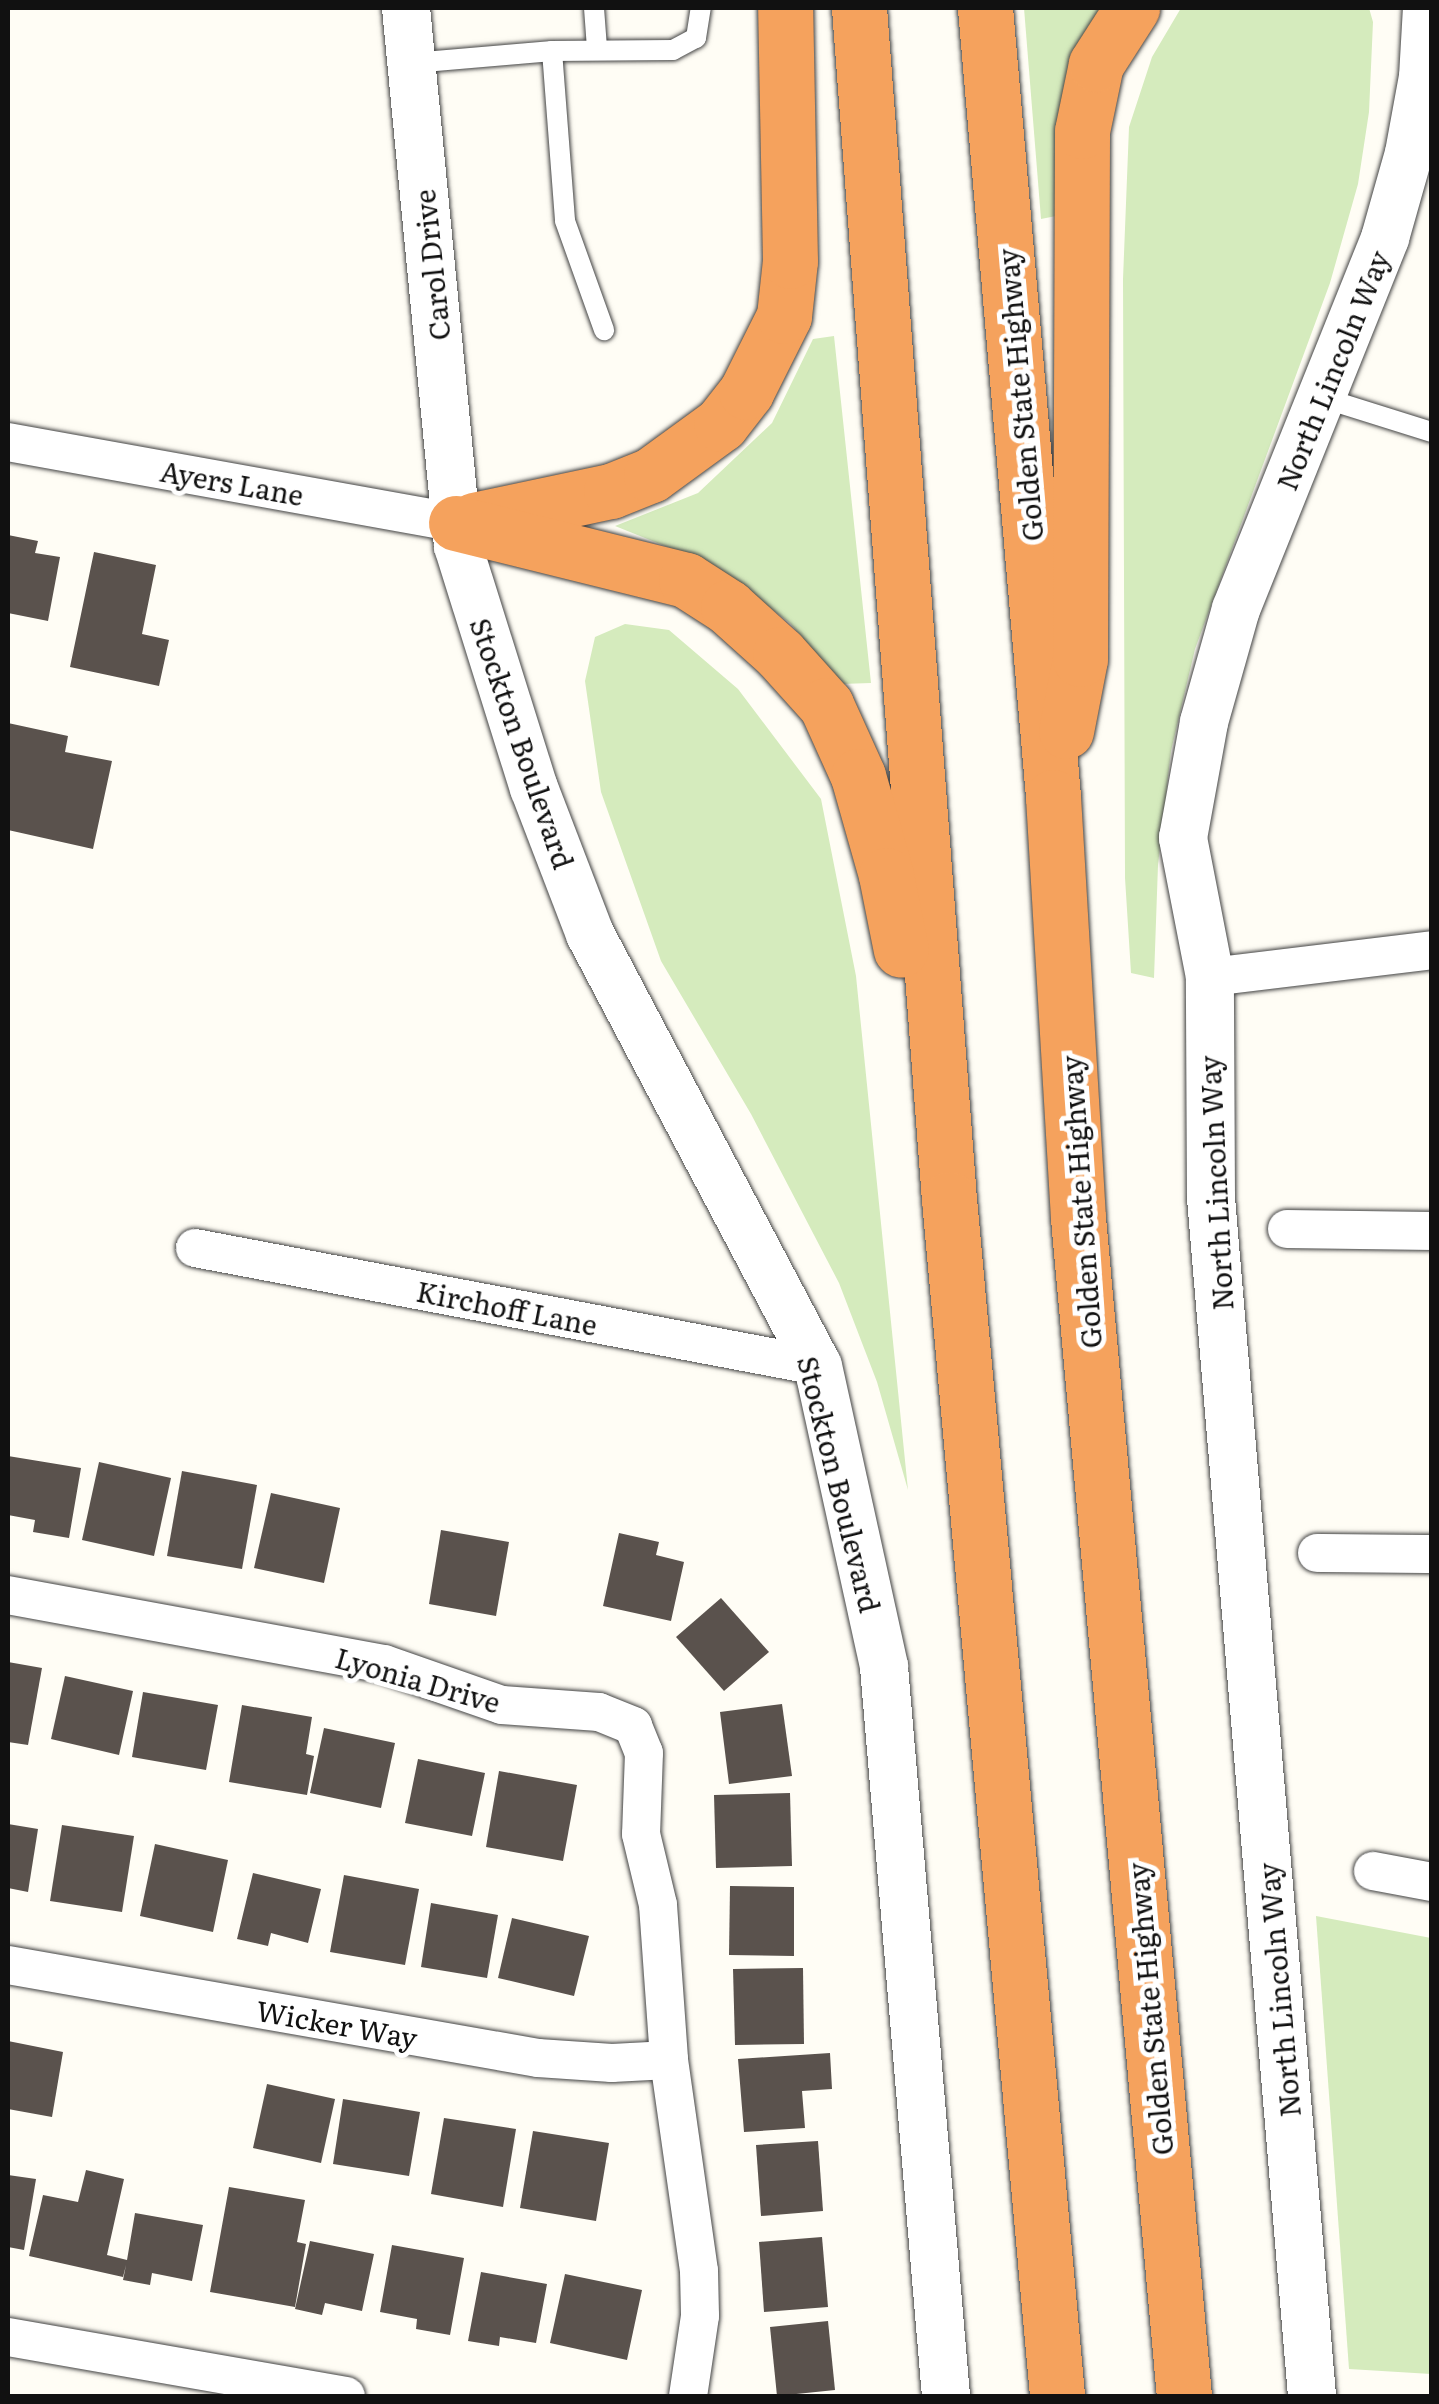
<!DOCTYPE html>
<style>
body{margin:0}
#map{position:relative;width:1439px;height:2404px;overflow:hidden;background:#fffdf5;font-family:Literata,serif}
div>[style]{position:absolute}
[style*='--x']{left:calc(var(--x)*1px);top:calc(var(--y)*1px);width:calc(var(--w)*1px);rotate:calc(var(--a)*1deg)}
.green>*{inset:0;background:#d5ebbd}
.building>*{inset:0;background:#5a524d}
.roads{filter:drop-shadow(0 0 2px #444) drop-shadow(0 0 2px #444)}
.service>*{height:20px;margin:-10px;padding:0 10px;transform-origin:10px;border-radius:10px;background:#fff}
.minor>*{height:38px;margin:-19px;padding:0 19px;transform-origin:19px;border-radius:19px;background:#fff}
.tertiary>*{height:48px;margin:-24px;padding:0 24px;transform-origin:24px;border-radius:24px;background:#fff}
.motorway>*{height:55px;margin:-27.5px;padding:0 27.5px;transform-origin:27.5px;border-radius:27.5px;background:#f5a25d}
span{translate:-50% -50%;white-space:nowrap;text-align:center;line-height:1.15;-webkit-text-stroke:10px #fff;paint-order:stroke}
.street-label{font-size:28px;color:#111}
.frame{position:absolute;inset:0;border:10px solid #111;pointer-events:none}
</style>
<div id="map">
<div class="green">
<div style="clip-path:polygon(1024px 8px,1100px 8px,1066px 214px,1041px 219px)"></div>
<div style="clip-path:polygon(1181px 8px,1369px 8px,1373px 22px,1369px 112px,1358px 184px,1330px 283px,1195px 649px,1171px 751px,1158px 865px,1154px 978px,1131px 973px,1125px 878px,1123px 279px,1129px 127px,1152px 57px)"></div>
<div style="clip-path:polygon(834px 336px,871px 683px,841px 684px,790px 623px,715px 566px,615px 526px,698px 493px,772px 423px,813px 339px)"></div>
<div style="clip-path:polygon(625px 624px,669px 630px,738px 689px,821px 799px,856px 976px,908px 1490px,877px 1382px,839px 1283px,751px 1114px,661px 961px,601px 792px,585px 681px,595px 637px)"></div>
<div style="clip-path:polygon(1316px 1916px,1431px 1938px,1431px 2374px,1349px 2369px)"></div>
</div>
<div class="building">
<div style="clip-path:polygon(8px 535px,38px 541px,35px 553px,60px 557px,48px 621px,8px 613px)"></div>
<div style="clip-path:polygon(94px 552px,156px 565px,142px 634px,169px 640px,159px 686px,70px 667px)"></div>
<div style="clip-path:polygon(8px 723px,68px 736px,65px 752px,112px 761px,93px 849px,8px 830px)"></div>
<div style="clip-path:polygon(8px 1456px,81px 1468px,69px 1538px,33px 1532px,35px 1520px,8px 1515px)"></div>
<div style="clip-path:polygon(99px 1462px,171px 1478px,154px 1556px,82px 1540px)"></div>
<div style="clip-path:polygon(182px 1471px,257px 1485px,242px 1569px,167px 1556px)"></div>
<div style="clip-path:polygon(271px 1493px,340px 1508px,324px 1583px,254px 1568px)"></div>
<div style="clip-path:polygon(441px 1530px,509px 1542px,496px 1616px,429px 1604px)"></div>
<div style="clip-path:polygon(619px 1533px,659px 1542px,656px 1555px,684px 1562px,671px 1621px,603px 1606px)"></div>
<div style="clip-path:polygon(721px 1598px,769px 1652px,724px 1691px,676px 1637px)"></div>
<div style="clip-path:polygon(8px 1662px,42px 1668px,28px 1745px,8px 1742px)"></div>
<div style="clip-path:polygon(65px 1676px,133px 1691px,119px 1755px,51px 1739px)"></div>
<div style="clip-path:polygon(143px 1692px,218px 1705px,206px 1770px,132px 1757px)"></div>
<div style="clip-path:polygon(782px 1704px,792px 1776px,729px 1784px,720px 1712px)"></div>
<div style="clip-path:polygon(242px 1705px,312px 1717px,306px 1754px,314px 1756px,307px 1795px,229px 1782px)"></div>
<div style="clip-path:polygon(324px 1728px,395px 1743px,381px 1808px,310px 1793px)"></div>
<div style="clip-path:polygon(418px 1759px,485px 1773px,472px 1836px,405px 1823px)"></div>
<div style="clip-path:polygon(499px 1771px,577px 1785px,563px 1861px,486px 1847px)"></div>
<div style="clip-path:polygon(790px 1793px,792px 1866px,716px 1868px,714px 1795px)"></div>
<div style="clip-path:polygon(8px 1824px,38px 1829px,28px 1892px,8px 1888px)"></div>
<div style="clip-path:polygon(62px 1825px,134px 1836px,122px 1912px,50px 1901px)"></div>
<div style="clip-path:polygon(155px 1844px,228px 1860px,213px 1932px,140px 1916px)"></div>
<div style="clip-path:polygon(253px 1873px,321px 1889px,308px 1943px,271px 1933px,268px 1946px,237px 1939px)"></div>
<div style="clip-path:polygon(344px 1875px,419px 1889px,405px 1965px,330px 1952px)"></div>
<div style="clip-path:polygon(730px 1886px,794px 1887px,794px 1956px,729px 1955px)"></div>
<div style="clip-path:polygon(431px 1903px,498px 1915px,487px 1978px,421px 1967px)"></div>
<div style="clip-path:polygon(512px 1918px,589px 1936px,574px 1996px,498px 1978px)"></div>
<div style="clip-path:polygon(803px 1968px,804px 2044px,735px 2045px,733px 1969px)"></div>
<div style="clip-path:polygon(8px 2041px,63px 2052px,52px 2117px,8px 2109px)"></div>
<div style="clip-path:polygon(830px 2053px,832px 2089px,802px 2091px,805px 2128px,744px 2132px,738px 2059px)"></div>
<div style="clip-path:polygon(267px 2084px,335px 2099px,321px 2163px,253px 2148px)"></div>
<div style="clip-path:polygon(343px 2099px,420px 2112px,409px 2176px,333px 2164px)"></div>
<div style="clip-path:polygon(444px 2118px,516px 2129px,503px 2207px,431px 2194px)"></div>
<div style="clip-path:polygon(533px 2131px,609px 2143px,596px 2221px,520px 2208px)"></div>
<div style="clip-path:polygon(818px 2141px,823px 2211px,761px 2216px,756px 2145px)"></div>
<div style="clip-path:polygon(86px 2170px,124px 2179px,107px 2255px,127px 2260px,135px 2213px,203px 2225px,192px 2281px,152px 2273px,150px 2285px,123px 2280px,126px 2265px,123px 2277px,29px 2256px,43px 2195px,78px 2202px)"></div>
<div style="clip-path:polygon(8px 2175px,36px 2179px,24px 2250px,8px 2247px)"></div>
<div style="clip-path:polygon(229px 2187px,305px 2200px,297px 2242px,306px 2244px,295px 2307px,210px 2292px)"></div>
<div style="clip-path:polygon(822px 2237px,828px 2307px,764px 2312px,759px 2242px)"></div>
<div style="clip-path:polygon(310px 2241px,374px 2254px,362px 2311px,325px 2303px,322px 2315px,295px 2309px)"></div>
<div style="clip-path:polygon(392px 2245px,464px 2258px,450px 2335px,416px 2329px,417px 2319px,380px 2312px)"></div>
<div style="clip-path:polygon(481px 2272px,547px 2284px,536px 2343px,500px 2337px,499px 2346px,468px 2341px)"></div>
<div style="clip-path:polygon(565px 2274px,642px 2290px,627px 2360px,550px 2343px)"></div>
<div style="clip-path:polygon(828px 2321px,835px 2390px,777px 2396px,770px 2327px)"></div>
</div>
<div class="roads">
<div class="service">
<div style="--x:594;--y:8;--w:40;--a:85.7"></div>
<div style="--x:552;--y:51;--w:121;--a:-0.5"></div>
<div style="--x:673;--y:50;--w:26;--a:-28"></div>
<div style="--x:696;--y:38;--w:30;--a:-81"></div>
<div style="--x:412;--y:63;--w:141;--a:-4.9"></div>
<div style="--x:552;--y:51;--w:170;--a:85.6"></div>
<div style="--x:565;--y:221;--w:116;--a:70.3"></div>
<div style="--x:1320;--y:397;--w:117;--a:17.4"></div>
</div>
<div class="minor">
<div style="--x:8;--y:442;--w:455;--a:10.2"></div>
<div style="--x:1210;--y:977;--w:224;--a:-6.9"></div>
<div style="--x:1287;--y:1229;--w:145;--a:0.8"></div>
<div style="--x:195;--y:1248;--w:634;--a:10.73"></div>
<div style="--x:1317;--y:1553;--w:115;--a:0.5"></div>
<div style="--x:8;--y:1595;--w:382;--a:10.4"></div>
<div style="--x:384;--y:1664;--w:125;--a:19.2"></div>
<div style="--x:502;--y:1705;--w:97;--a:4.1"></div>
<div style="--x:599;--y:1712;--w:37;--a:22"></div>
<div style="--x:633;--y:1726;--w:29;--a:68"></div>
<div style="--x:644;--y:1753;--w:81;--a:92.1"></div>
<div style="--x:641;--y:1834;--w:73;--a:76.5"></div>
<div style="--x:658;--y:1905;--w:155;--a:85.9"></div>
<div style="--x:669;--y:2060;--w:213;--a:81.9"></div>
<div style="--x:699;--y:2271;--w:45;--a:88.7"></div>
<div style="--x:700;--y:2316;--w:81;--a:98.5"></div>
<div style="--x:1373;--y:1871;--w:60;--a:10.6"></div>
<div style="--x:8;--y:1965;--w:538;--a:9.95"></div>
<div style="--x:538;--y:2058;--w:74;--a:3.9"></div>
<div style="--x:612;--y:2063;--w:57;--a:-3"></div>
<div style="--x:8;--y:2337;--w:343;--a:9.9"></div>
</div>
<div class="tertiary">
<div style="--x:406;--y:8;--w:541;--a:84.48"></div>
<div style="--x:458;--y:546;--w:254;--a:72.6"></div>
<div style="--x:534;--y:788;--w:156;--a:69"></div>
<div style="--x:590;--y:934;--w:488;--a:62.2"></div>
<div style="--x:818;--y:1366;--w:308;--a:77.6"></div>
<div style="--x:884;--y:1667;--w:732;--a:85.14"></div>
<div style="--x:1312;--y:2396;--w:1203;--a:-94.82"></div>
<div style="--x:1211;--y:1197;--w:220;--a:-90.3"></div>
<div style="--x:1210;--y:977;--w:142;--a:-101"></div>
<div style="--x:1183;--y:838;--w:118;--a:-79.7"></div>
<div style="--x:1204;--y:722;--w:117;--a:-74.2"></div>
<div style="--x:1236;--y:609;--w:400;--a:-68.1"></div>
<div style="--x:1385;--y:238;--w:88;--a:-74.2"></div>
<div style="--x:1409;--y:153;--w:77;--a:-79.6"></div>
<div style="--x:1423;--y:77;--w:69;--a:-86.7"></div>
</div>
<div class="motorway">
<div style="--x:859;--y:8;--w:1194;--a:85.68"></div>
<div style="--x:949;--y:1199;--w:1202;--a:84.84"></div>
<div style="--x:985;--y:8;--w:792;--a:85.07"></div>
<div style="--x:1053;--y:797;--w:422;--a:86.6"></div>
<div style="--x:1078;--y:1218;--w:1183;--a:84.86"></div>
<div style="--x:474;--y:520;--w:140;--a:-12"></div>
<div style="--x:611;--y:491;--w:43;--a:-21.8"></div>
<div style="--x:651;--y:475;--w:87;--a:-36.1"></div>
<div style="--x:721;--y:424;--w:41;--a:-52"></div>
<div style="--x:746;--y:392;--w:85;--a:-63.4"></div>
<div style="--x:784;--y:316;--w:55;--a:-83.8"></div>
<div style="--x:790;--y:261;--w:253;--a:-91.1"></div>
<div style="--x:456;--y:523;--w:237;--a:13.9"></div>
<div style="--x:686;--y:580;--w:50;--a:32.7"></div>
<div style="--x:728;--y:607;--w:70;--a:42.1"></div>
<div style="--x:780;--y:654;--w:69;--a:48"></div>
<div style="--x:826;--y:705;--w:78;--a:65.7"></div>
<div style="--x:858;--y:776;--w:103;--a:74.2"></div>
<div style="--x:886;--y:875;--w:76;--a:78.7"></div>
<div style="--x:1066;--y:731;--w:73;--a:-79"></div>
<div style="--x:1080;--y:659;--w:528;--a:-89.78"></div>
<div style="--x:1082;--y:131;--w:68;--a:-78.2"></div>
<div style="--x:1096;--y:64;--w:67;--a:-57.3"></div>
</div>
</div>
<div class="street-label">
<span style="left:431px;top:265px;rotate:-96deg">Carol Drive</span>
<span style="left:1332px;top:370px;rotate:-68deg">North Lincoln Way</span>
<span style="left:1019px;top:395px;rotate:-95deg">Golden State Highway</span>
<span style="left:232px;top:482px;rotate:10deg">Ayers Lane</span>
<span style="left:523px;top:743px;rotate:71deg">Stockton Boulevard</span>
<span style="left:1215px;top:1183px;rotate:-93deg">North Lincoln Way</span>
<span style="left:1080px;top:1202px;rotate:-94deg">Golden State Highway</span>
<span style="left:507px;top:1307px;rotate:11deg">Kirchoff Lane</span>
<span style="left:840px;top:1484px;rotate:76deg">Stockton Boulevard</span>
<span style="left:418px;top:1679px;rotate:16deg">Lyonia Drive</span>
<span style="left:1278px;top:1990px;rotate:-95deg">North Lincoln Way</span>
<span style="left:1149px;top:2009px;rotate:-95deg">Golden State Highway</span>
<span style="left:337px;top:2023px;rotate:10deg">Wicker Way</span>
</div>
<div class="frame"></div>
</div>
